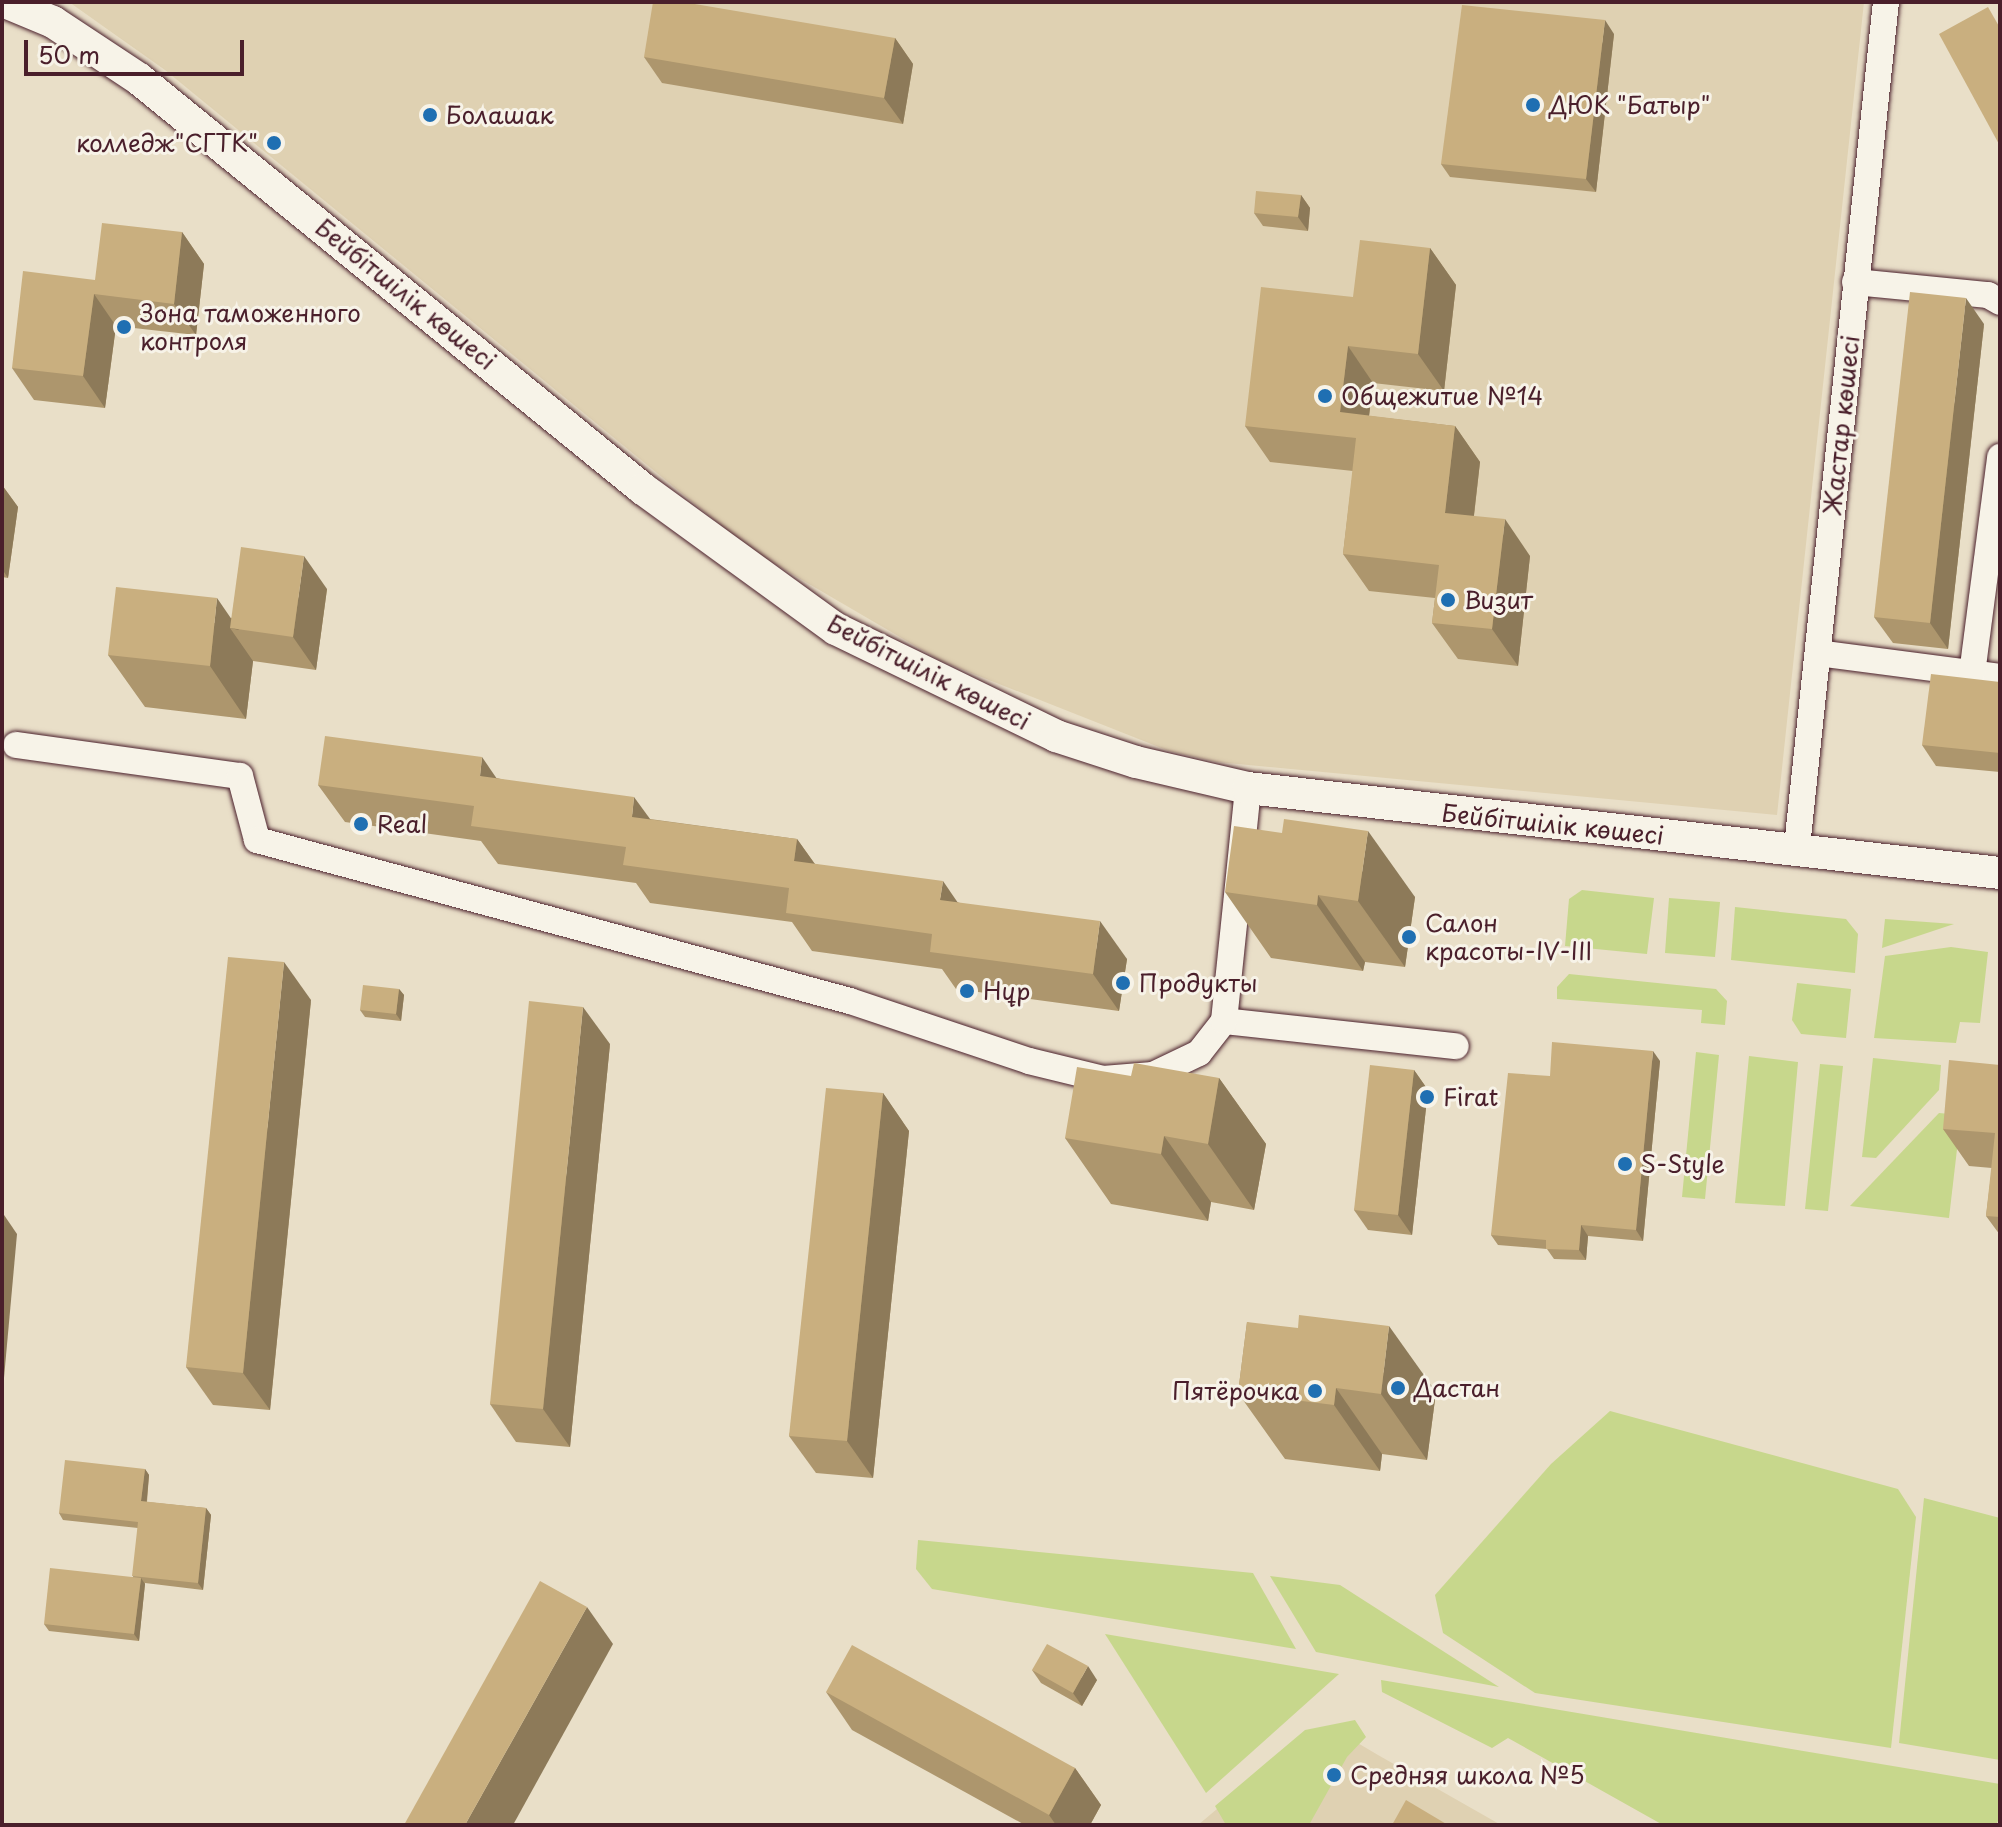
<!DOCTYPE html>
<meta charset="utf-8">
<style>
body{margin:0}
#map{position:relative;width:2002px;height:1827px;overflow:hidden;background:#e9dfc8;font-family:"Playpen Sans",sans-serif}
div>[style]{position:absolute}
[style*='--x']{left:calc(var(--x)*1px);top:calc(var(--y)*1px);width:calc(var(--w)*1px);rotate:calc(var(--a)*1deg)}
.built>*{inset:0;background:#dfd1b2}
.green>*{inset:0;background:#c7d78c}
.roads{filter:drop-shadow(0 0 2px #4a1f2b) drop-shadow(0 0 2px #4a1f2b)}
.minor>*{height:26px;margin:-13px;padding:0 13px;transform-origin:13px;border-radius:13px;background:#f7f3e8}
.tertiary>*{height:32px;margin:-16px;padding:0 16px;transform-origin:16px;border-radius:16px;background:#f7f3e8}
.wall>*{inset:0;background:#ad966d}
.shaded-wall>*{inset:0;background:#8d7a59}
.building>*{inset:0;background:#c9af7f}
.dots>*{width:22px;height:22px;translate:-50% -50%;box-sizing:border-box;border:4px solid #f7f3e8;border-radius:50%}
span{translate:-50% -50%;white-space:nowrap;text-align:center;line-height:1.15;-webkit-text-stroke:6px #f7f3e8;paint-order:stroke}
.poi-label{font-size:24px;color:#4a1f2b}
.left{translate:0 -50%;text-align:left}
.right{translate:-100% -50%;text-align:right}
.street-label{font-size:24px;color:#4a1f2b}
.frame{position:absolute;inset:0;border:4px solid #4a1f2b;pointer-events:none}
.scale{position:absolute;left:24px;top:40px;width:220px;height:36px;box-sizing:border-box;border:4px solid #4a1f2b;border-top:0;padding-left:10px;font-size:24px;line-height:28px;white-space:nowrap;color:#4a1f2b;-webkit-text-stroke:6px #f7f3e8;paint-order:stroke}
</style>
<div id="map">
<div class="built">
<div style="clip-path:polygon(69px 2px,1864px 2px,1777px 815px,1217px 762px,1169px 751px,941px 661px,751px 550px,165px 70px)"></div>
<div style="clip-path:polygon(1334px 1729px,1378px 1755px,1501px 1825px,1198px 1825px,1306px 1734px)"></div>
</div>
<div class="green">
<div style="clip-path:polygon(1582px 890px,1654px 898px,1647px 954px,1565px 946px,1569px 899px)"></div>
<div style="clip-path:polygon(1669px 898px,1720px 902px,1715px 957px,1665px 953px)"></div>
<div style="clip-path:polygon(1735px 907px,1846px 919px,1858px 934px,1855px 973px,1731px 960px)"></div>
<div style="clip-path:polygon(1885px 919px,1954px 924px,1882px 948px)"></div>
<div style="clip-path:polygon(1951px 947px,1988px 952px,1980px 1023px,1960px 1022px,1956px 1043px,1874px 1038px,1885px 956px)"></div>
<div style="clip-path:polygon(1569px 974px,1716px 989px,1727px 1001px,1725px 1025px,1701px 1023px,1702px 1010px,1557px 999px,1557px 987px)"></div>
<div style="clip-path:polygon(1797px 983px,1851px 989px,1846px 1038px,1801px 1034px,1792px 1020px)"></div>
<div style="clip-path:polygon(1696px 1052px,1719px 1055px,1705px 1199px,1682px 1197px)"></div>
<div style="clip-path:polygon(1749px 1056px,1798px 1062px,1785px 1206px,1735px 1203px)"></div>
<div style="clip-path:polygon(1873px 1058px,1941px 1065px,1939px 1090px,1876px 1158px,1862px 1157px)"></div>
<div style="clip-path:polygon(1820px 1064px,1843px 1066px,1828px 1211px,1805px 1209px)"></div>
<div style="clip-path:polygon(1939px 1113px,1961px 1115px,1949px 1218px,1850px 1206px)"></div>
<div style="clip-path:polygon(1610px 1411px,1898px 1489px,1916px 1517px,1891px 1748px,1535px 1693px,1443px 1633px,1435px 1595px,1551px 1464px)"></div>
<div style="clip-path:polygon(1924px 1498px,2000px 1518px,2000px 1760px,1899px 1743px)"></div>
<div style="clip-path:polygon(918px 1540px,1253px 1573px,1296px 1649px,932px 1589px,916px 1569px)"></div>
<div style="clip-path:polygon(1270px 1576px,1340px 1585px,1499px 1687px,1316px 1652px)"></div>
<div style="clip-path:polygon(1105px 1634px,1339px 1674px,1206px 1793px)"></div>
<div style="clip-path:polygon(1381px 1680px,2000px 1784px,2000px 1817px,1996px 1825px,1663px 1825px,1508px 1738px,1492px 1748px,1382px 1692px)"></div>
<div style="clip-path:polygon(1355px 1720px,1366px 1737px,1347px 1757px,1309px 1825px,1226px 1825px,1215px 1806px,1305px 1730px)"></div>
</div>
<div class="roads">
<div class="minor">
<div style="--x:1855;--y:282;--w:134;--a:5.6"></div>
<div style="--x:1988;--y:295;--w:14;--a:30"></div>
<div style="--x:1818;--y:653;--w:184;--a:7.5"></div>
<div style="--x:1972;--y:674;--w:219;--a:-82.6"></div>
<div style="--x:16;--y:745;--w:226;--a:7.9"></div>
<div style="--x:240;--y:776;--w:66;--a:75.1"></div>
<div style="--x:257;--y:840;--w:614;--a:15.19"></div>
<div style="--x:850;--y:1001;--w:189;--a:18.5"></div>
<div style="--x:1029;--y:1061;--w:76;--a:13.7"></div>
<div style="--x:1103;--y:1079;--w:50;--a:-4.6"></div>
<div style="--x:1153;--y:1075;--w:51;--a:-25.6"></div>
<div style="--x:1199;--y:1053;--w:41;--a:-52"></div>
<div style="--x:1224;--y:1021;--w:233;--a:6.2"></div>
<div style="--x:1797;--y:847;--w:850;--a:-83.99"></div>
<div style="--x:1224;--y:1021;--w:234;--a:-84.1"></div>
</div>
<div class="tertiary">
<div style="--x:5;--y:2;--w:52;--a:22.6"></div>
<div style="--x:53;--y:22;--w:103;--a:33.5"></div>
<div style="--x:139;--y:79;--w:650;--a:39.13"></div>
<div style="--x:643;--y:489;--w:238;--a:36"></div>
<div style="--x:836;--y:629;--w:245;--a:25.9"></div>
<div style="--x:1056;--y:736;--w:84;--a:18"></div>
<div style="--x:1136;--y:762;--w:115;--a:13.1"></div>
<div style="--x:1248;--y:788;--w:757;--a:6.45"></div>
</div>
</div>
<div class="wall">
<div style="clip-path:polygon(1614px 34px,1596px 192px,1450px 177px,1441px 164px)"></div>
<div style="clip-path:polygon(895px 38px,913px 64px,903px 124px,662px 83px,644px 57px)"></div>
<div style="clip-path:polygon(1301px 195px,1310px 208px,1308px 231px,1263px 226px,1254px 213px)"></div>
<div style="clip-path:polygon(182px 232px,204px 264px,196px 335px,116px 326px,105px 408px,34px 400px,12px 368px,95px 280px)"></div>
<div style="clip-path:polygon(1430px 248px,1456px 285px,1444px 391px,1373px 383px,1369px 416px,1455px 426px,1480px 462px,1474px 516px,1530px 556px,1518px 666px,1458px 659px,1432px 623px,1435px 598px,1369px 591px,1343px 554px,1353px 471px,1270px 462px,1245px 426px,1353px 297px)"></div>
<div style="clip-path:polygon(1984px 324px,1948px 649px,1893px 643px,1874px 617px)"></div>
<div style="clip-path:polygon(2px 485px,18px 507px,8px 578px,2px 577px)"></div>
<div style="clip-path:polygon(327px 589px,316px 670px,253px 661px,246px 719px,145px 707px,108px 655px)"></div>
<div style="clip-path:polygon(2000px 682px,2000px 772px,1936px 766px,1922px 745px)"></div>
<div style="clip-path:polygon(497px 778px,650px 819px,797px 839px,815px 864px,957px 902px,1127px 959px,1119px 1011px,956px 989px,942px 969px,812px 951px,792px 922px,650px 903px,636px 883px,498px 864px,481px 841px,345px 822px,318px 785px)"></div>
<div style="clip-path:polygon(1282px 833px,1415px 897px,1405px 967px,1365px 962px,1363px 971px,1271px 958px,1225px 892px)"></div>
<div style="clip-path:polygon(399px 989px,404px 995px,401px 1021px,365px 1017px,360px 1010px)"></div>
<div style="clip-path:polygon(311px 1000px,270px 1410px,213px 1405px,186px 1367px)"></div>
<div style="clip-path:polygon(610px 1044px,570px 1447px,516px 1442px,490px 1404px)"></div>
<div style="clip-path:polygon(1660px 1061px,1643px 1241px,1588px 1236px,1586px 1260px,1554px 1259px,1547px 1249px,1498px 1245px,1491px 1235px,1550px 1076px)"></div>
<div style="clip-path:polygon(2000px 1065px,2000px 1235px,1986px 1216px,1992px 1168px,1969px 1166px,1943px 1129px)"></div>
<div style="clip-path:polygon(1414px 1070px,1428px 1090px,1412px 1235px,1368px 1230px,1354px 1210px)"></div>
<div style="clip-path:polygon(1131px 1076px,1219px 1078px,1266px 1144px,1254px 1210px,1211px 1202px,1208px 1221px,1111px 1204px,1065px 1138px)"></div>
<div style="clip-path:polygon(883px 1093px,909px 1131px,873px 1478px,816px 1473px,789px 1436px)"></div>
<div style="clip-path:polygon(1247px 1322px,1436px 1392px,1427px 1460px,1382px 1454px,1380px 1471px,1285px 1459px,1238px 1393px)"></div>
<div style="clip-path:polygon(145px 1469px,149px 1475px,147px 1502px,206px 1508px,211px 1515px,203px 1590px,145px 1583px,139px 1641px,49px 1631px,44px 1624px,133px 1577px,138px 1528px,63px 1520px,59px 1513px)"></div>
<div style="clip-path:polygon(1032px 1670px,1097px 1680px,1082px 1706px,1041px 1683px)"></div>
<div style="clip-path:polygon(826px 1692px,1075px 1768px,1101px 1805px,1090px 1825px,1025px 1825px,852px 1730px)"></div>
</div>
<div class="shaded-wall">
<div style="clip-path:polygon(1605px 20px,1614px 34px,1596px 192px,1586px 179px)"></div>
<div style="clip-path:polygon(895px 38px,913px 64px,903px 124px,884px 98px)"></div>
<div style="clip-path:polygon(1301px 195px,1310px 208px,1308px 231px,1298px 217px)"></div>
<div style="clip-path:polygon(182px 232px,204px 264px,196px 335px,174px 304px)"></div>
<div style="clip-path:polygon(1430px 248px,1456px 285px,1444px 391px,1418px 354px)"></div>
<div style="clip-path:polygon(94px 294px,116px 326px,105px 408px,83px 376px)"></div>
<div style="clip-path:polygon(1966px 298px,1984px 324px,1948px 649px,1930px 623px)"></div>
<div style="clip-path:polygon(1348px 346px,1373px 383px,1365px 449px,1340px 412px)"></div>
<div style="clip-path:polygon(1455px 426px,1480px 462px,1470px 549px,1445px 513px)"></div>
<div style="clip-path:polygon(2px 485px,18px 507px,8px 578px,2px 569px)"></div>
<div style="clip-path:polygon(1505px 519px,1530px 556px,1518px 666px,1492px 629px)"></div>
<div style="clip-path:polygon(304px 556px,327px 589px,316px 670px,293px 637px)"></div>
<div style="clip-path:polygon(217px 598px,239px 630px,230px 628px,253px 661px,246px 719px,210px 666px)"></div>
<div style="clip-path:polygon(482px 757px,508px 795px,480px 776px)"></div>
<div style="clip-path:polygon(634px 797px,661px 834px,632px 817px)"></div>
<div style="clip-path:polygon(1368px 831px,1415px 897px,1405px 967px,1358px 901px)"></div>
<div style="clip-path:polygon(797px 839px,824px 877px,794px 861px)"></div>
<div style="clip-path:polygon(943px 881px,969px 919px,940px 900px)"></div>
<div style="clip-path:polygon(1318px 895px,1365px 962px,1363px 971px,1317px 905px)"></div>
<div style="clip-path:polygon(1100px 921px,1127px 959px,1119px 1011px,1093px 974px)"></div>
<div style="clip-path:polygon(284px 962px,311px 1000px,270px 1410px,243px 1373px)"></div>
<div style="clip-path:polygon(399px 989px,404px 995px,401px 1021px,396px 1014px)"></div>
<div style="clip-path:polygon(583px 1007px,610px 1044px,570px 1447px,543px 1409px)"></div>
<div style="clip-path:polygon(1653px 1051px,1660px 1061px,1643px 1241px,1636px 1230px)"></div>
<div style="clip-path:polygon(1414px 1070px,1428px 1090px,1412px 1235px,1398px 1215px)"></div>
<div style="clip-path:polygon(1219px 1078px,1266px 1144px,1254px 1210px,1208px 1144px)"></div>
<div style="clip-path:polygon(883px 1093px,909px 1131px,873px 1478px,847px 1441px)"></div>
<div style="clip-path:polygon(1164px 1136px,1211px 1202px,1208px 1221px,1161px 1154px)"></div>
<div style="clip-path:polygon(2px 1212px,17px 1234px,2px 1400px)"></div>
<div style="clip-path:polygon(1581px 1225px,1588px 1236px,1586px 1260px,1579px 1250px)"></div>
<div style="clip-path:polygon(1389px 1326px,1436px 1392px,1427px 1460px,1381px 1394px)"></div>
<div style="clip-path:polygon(1336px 1388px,1382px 1454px,1380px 1471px,1334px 1405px)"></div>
<div style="clip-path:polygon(145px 1469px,149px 1475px,146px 1508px,141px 1501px)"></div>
<div style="clip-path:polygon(206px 1508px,211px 1515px,203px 1590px,198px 1583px)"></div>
<div style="clip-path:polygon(141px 1578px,145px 1584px,139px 1641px,134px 1634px)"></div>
<div style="clip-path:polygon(587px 1607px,613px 1644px,513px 1825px,465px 1825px)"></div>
<div style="clip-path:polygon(1088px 1666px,1097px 1680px,1082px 1706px,1073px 1693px)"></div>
<div style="clip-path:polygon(1075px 1768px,1101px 1805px,1090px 1825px,1056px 1825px,1049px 1815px)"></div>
</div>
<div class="building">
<div style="clip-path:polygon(653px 2px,683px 2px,895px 38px,884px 98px,644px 57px)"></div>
<div style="clip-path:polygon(1462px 5px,1605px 20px,1586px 179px,1441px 164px)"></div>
<div style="clip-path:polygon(1988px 7px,2000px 28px,2000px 146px,1939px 34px)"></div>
<div style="clip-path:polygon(1256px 191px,1301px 195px,1298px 217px,1254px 213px)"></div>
<div style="clip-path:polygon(102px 223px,182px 232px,174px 304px,94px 294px,83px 376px,12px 368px,23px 271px,95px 280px)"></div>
<div style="clip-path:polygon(1360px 240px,1430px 248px,1418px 354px,1348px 346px,1340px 412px,1455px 426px,1445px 513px,1505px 519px,1492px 629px,1432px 623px,1439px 565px,1343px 554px,1356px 438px,1245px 426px,1261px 287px,1353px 297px)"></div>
<div style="clip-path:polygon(1910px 292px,1966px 298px,1930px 623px,1874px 617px)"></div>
<div style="clip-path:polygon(241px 547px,304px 556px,293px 637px,230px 628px)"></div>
<div style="clip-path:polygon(116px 587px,217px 598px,210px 666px,108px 655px)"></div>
<div style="clip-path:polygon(1931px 674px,2000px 682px,2000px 753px,1922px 745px)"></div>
<div style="clip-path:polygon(325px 736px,482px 757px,480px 776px,634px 797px,632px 817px,797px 839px,794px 861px,943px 881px,940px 900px,1100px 921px,1093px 974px,930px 952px,932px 934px,786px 913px,789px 888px,623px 865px,626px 847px,471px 826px,474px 806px,318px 785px)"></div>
<div style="clip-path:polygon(1284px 819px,1368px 831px,1358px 901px,1318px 895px,1317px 905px,1225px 892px,1234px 826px,1282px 833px)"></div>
<div style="clip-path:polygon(228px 957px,284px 962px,243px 1373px,186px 1367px)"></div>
<div style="clip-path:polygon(363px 985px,399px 989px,396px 1014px,360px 1010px)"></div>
<div style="clip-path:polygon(529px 1001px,583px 1007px,543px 1409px,490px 1404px)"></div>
<div style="clip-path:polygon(1552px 1042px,1653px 1051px,1636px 1230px,1581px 1225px,1579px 1250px,1546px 1249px,1546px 1240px,1491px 1235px,1508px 1073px,1550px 1076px)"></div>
<div style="clip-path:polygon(1949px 1060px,2000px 1065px,2000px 1217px,1986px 1216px,1995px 1133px,1943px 1129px)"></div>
<div style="clip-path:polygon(1134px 1063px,1219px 1078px,1208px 1144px,1164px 1136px,1161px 1154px,1065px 1138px,1077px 1067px,1131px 1076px)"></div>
<div style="clip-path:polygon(1370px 1065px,1414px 1070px,1398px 1215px,1354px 1210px)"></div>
<div style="clip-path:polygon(826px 1088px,883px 1093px,847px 1441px,789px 1436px)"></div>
<div style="clip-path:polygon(1299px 1315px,1389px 1326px,1381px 1394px,1336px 1388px,1334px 1405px,1238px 1393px,1247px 1322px,1298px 1328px)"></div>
<div style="clip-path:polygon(65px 1460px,145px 1469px,141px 1501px,206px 1508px,198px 1583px,132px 1576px,138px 1522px,59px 1513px)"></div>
<div style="clip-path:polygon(50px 1568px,141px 1578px,134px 1634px,44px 1624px)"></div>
<div style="clip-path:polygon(540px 1581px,587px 1607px,465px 1825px,404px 1825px)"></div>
<div style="clip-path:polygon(1047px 1644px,1088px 1666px,1073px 1693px,1032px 1670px)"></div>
<div style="clip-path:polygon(852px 1645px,1075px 1768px,1049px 1815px,826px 1692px)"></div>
<div style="clip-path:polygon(1406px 1800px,1448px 1825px,1392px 1825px)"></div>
</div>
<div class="dots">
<div style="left:1533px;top:105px;background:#1f6fb2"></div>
<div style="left:430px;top:115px;background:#1f6fb2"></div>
<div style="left:274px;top:143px;background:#1f6fb2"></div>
<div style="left:124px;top:327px;background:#1f6fb2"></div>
<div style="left:1325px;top:396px;background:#1f6fb2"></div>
<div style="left:1448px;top:600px;background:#1f6fb2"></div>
<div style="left:361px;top:824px;background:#1f6fb2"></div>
<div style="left:1409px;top:937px;background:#1f6fb2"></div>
<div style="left:1123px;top:983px;background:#1f6fb2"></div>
<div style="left:967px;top:991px;background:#1f6fb2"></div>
<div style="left:1427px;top:1097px;background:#1f6fb2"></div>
<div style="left:1625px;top:1164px;background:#1f6fb2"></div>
<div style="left:1398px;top:1388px;background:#1f6fb2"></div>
<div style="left:1315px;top:1391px;background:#1f6fb2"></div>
<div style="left:1334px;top:1775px;background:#1f6fb2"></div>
</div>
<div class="poi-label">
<span class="left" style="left:1549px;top:105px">ДЮК "Батыр"</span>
<span class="left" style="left:446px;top:115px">Болашак</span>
<span class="right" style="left:258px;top:143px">колледж"СГТК"</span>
<span class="left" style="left:140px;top:327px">Зона таможенного<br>контроля</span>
<span class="left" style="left:1341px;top:396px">Общежитие №14</span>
<span class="left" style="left:1464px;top:600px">Визит</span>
<span class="left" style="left:377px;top:824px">Real</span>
<span class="left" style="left:1425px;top:937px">Салон<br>красоты-IV-III</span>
<span class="left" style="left:1139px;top:983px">Продукты</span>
<span class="left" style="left:983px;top:991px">Нұр</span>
<span class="left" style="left:1443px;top:1097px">Firat</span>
<span class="left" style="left:1641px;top:1164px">S-Style</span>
<span class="left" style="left:1414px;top:1388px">Дастан</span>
<span class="right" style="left:1299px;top:1391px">Пятёрочка</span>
<span class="left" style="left:1350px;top:1775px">Средняя школа №5</span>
</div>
<div class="street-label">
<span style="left:406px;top:294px;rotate:39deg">Бейбітшілік көшесі</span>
<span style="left:1841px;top:425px;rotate:-84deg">Жастар көшесі</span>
<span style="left:929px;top:672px;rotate:27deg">Бейбітшілік көшесі</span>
<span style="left:1553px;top:824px;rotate:6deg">Бейбітшілік көшесі</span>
</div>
<div class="frame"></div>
<div class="scale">50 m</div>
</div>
